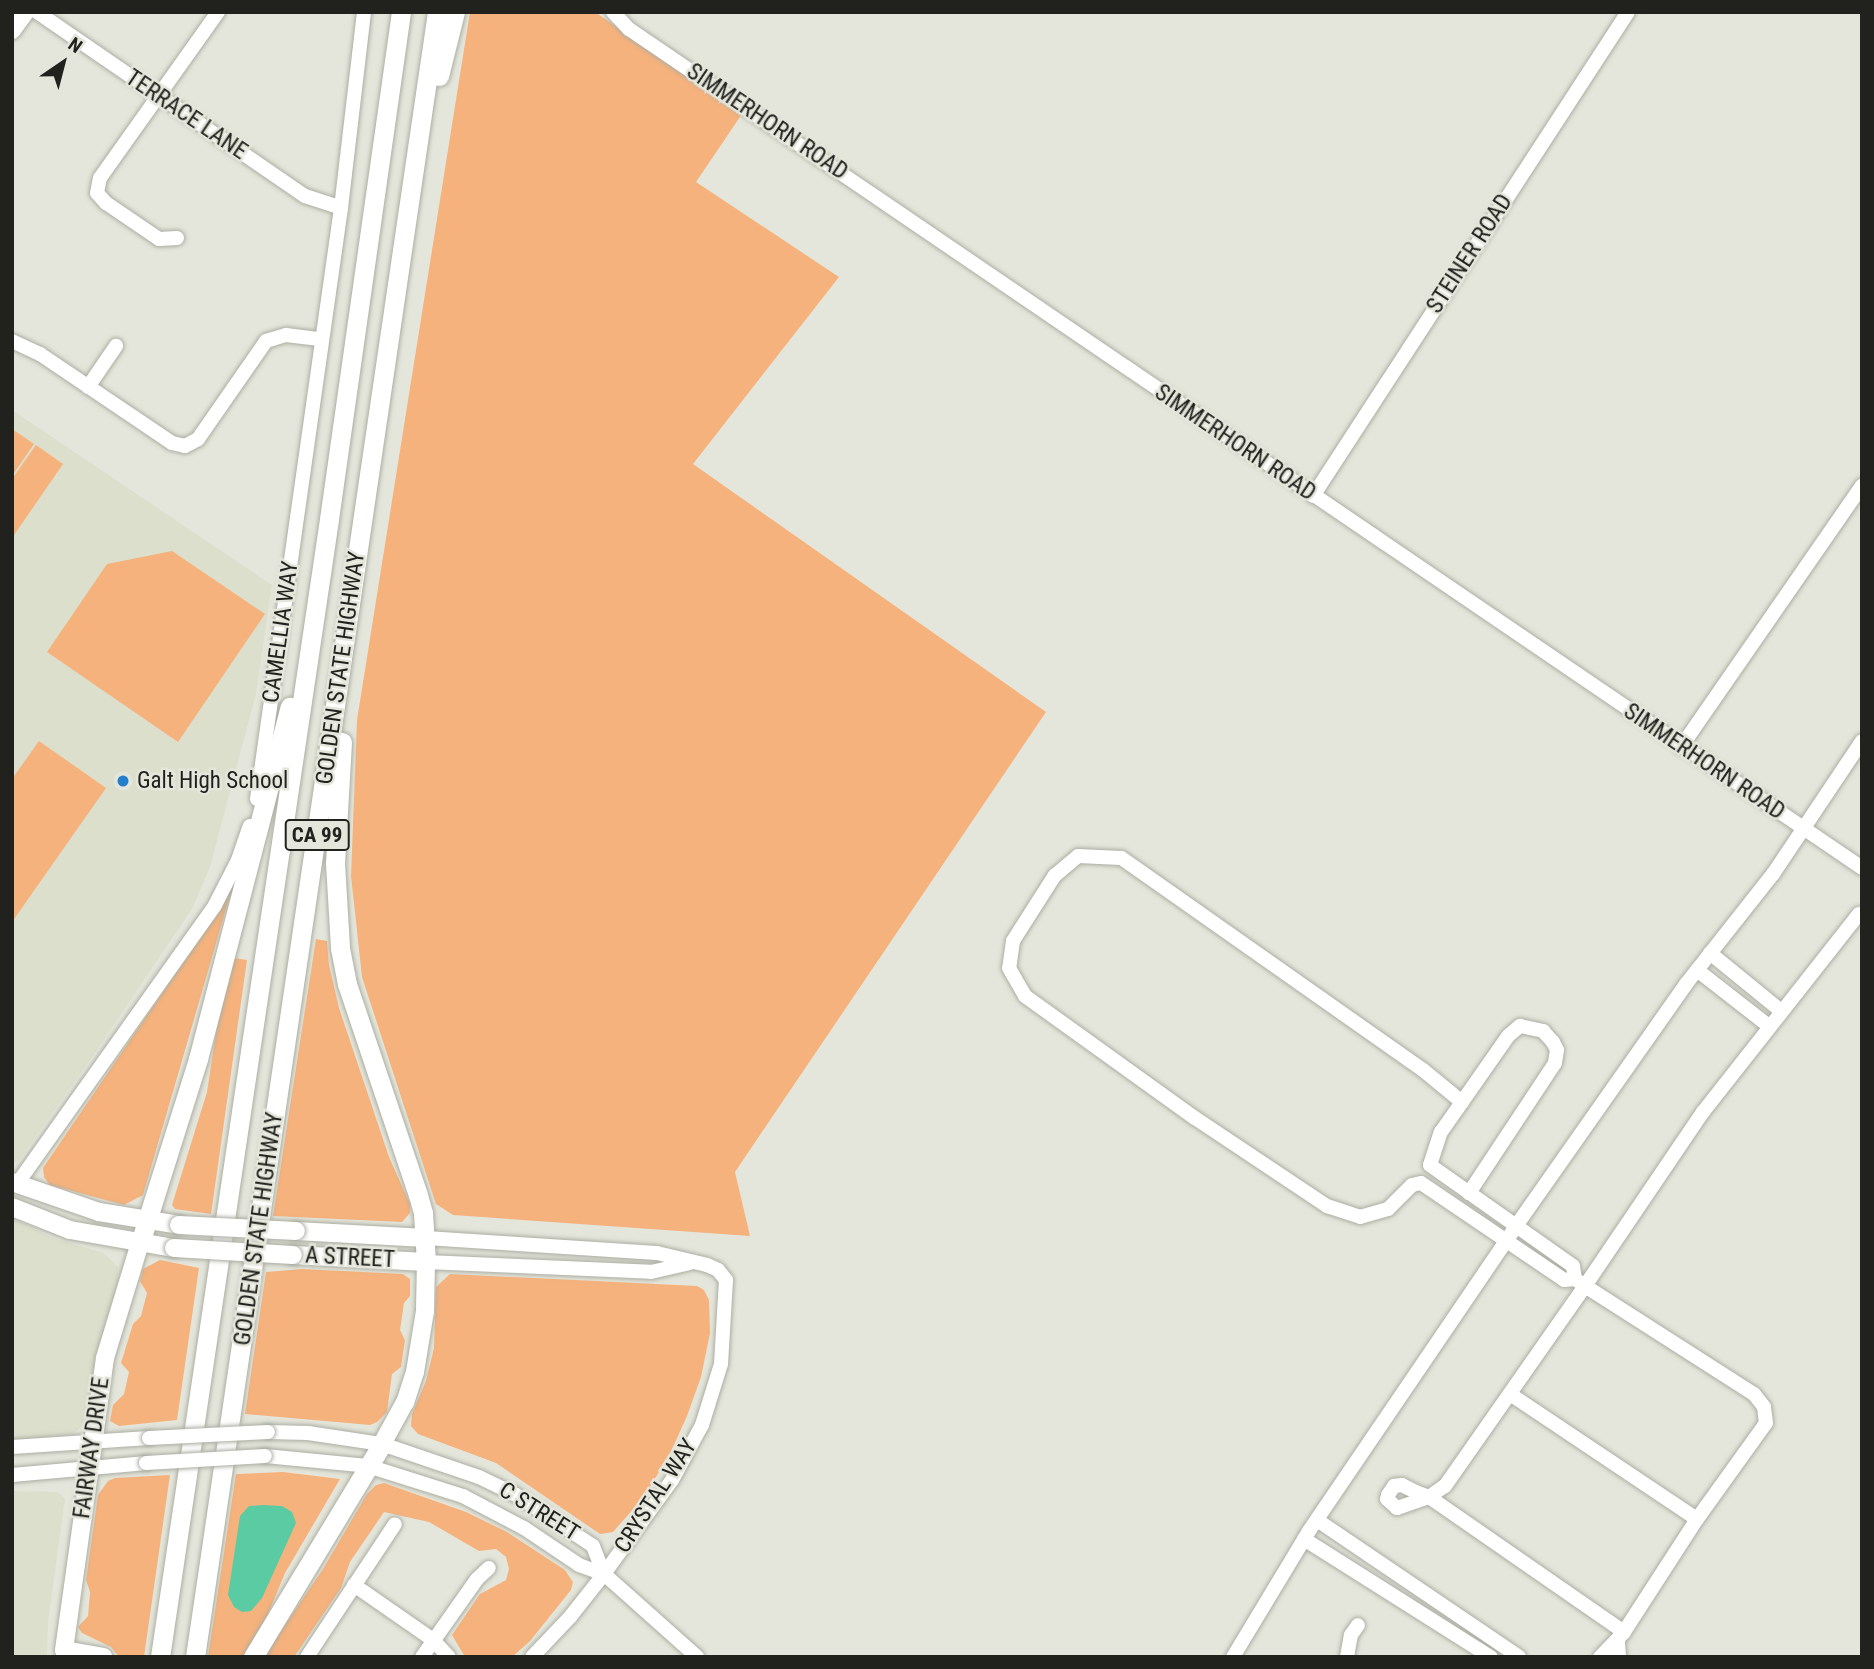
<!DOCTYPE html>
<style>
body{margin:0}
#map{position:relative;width:1874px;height:1669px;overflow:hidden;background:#e5e6db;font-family:"Roboto Condensed",sans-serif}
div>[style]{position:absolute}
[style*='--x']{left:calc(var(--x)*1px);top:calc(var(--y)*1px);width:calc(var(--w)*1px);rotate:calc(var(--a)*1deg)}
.built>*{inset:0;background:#dcdfcc}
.green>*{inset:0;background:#f6b27c}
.water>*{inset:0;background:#5bcba4}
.roads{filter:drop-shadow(0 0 2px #acaea3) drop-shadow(0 0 2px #acaea3)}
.minor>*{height:14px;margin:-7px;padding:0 7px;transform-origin:7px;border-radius:7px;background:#fff}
.major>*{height:18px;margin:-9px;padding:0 9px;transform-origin:9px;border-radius:9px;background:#fff}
.highway>*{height:19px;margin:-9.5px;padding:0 9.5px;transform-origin:9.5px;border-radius:9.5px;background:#fff}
.bridges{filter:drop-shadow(0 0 2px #acaea3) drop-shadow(0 0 2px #acaea3)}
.minor-bridge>*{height:14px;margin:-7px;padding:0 7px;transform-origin:7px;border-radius:7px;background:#fff}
.major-bridge>*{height:18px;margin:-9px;padding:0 9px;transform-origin:9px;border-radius:9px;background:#fff}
.dots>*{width:19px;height:19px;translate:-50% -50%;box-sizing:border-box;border:4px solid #e5e6db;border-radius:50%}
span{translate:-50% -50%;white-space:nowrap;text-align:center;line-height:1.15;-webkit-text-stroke:5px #e5e6db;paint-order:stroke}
.shield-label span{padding:2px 5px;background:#e5e6db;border:2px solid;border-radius:5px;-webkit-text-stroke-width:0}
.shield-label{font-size:21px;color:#21221e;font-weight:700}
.street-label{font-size:23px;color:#21221e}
.poi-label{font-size:23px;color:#21221e}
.left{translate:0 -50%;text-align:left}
.frame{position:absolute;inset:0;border:14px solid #21221e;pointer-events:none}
.north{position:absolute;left:28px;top:28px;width:70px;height:70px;-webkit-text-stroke:5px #e5e6db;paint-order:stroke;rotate:35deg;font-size:19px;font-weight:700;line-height:28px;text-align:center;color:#21221e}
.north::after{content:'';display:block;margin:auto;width:24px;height:32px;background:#21221e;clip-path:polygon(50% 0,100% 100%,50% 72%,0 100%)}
</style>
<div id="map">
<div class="built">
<div style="clip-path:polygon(12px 410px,272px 585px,256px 694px,210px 867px,192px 909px,92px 1057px,19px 1160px,12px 1164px)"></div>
<div style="clip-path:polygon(12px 1218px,53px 1238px,104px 1253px,118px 1267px,119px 1281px,91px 1379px,83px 1424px,74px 1434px,12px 1441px)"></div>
<div style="clip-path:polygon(12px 1491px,58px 1492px,65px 1499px,48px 1621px,47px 1657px,12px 1657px)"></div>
</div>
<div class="green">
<div style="clip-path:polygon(470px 12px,595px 12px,742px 114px,696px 182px,839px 277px,693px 464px,1046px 712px,735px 1172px,750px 1236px,453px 1215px,436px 1204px,362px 977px,351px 876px,357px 720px)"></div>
<div style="clip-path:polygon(12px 429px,34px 444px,12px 476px)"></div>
<div style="clip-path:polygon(36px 445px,63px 464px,12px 538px,12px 479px)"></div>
<div style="clip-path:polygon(172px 551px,265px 614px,178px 742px,47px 652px,107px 564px)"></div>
<div style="clip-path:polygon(39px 741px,106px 788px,12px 922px,12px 779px)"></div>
<div style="clip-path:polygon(239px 864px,143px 1195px,124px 1205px,50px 1185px,44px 1177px,43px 1168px,203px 933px)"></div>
<div style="clip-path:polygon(316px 939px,327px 941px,329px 965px,339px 1008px,389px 1157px,410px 1204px,410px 1213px,402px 1222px,273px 1216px)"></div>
<div style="clip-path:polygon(234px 958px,247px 960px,211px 1214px,175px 1209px,172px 1205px,207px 1092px,216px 1033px)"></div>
<div style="clip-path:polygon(160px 1260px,199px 1268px,177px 1420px,119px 1426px,110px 1421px,113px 1405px,124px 1394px,129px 1372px,121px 1363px,133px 1324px,141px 1316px,147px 1293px,140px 1281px,143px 1269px)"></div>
<div style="clip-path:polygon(302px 1269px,403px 1274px,410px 1279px,410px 1296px,404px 1303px,400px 1330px,405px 1340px,401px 1367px,392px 1374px,387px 1412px,377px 1422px,370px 1425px,245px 1414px,266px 1272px)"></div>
<div style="clip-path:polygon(450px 1274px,697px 1286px,704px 1290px,709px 1300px,710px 1333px,701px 1377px,687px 1416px,668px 1458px,642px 1499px,613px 1532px,600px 1534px,496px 1463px,418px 1434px,411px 1426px,412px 1414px,426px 1381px,434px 1348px,436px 1287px)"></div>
<div style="clip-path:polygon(283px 1472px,340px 1479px,285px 1573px,268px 1614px,243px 1657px,208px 1657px,236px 1474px)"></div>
<div style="clip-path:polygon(170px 1475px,144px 1657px,119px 1657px,111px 1647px,82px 1633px,78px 1627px,88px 1616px,90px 1592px,86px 1580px,98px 1495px,108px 1481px,115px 1478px)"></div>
<div style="clip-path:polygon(384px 1483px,466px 1512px,507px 1532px,565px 1570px,573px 1582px,571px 1590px,530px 1641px,512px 1657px,465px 1657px,452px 1635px,480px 1594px,506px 1580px,509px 1569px,506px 1557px,496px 1549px,479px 1551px,429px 1522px,384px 1512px,350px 1562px,341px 1588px,294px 1657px,263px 1657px,323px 1569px,367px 1494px,376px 1485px)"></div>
</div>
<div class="water">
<div style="clip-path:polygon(263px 1505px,282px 1506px,292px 1512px,296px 1523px,262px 1598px,251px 1611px,242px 1612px,234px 1607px,228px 1595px,240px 1516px,249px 1506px)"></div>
</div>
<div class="roads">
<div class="minor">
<div style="--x:37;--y:12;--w:325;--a:34.5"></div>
<div style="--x:305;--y:196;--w:38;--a:18"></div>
<div style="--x:613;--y:12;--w:23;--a:47"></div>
<div style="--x:629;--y:29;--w:1491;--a:34.23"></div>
<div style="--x:177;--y:238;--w:18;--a:177"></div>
<div style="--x:159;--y:239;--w:64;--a:-145.8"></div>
<div style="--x:106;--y:203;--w:13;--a:-132"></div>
<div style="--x:97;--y:193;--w:15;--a:-79"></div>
<div style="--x:100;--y:178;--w:204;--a:-54.6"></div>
<div style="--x:12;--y:341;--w:31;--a:25"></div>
<div style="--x:40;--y:354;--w:159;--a:34"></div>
<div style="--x:172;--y:443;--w:13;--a:13"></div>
<div style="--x:185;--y:446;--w:15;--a:-28"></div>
<div style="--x:198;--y:439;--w:119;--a:-55.2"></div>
<div style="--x:266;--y:341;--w:21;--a:-17"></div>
<div style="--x:286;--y:335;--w:34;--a:7"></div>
<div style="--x:88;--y:387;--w:50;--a:-55.7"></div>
<div style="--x:1313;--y:496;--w:577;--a:-56.94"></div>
<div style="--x:1681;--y:747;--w:318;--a:-55.3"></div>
<div style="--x:257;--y:799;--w:597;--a:-81.91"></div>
<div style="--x:341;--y:208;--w:197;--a:-83.3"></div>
<div style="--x:1710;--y:953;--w:92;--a:39.2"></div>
<div style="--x:1697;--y:970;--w:91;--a:37.9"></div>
<div style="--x:1462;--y:1102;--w:80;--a:-55.1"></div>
<div style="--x:1508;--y:1036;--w:16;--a:-40"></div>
<div style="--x:1520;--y:1026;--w:24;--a:12"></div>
<div style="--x:1543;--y:1031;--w:15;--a:48"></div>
<div style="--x:1553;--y:1042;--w:9;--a:63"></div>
<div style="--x:1557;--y:1050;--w:13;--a:99"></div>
<div style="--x:1555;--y:1063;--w:156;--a:123.5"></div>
<div style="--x:17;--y:1184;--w:342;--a:-54.6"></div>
<div style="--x:215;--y:905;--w:51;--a:-62.9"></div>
<div style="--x:238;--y:860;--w:36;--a:-71"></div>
<div style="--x:426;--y:1238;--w:231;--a:3.7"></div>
<div style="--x:657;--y:1253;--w:51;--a:13.5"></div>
<div style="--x:707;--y:1265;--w:12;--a:24"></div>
<div style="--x:718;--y:1270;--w:13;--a:51"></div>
<div style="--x:726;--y:1280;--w:84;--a:93.4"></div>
<div style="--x:721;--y:1364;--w:64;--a:107.3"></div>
<div style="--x:702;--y:1425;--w:63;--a:118.6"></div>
<div style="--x:672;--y:1480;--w:116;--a:125.9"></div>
<div style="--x:604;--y:1574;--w:55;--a:128.3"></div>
<div style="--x:570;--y:1617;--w:55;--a:133.5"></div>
<div style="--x:426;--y:1262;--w:225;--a:2.5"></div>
<div style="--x:651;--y:1272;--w:39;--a:-13"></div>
<div style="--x:1575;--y:1279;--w:13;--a:-99"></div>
<div style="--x:1573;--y:1266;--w:175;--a:-144.8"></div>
<div style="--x:1430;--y:1165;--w:35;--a:-72"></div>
<div style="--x:1441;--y:1132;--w:37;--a:-55"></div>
<div style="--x:1462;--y:1102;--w:50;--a:-140.6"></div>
<div style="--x:1423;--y:1070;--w:369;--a:-144.9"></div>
<div style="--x:1121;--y:858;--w:43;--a:-177.3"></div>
<div style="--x:1078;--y:856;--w:30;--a:140"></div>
<div style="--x:1055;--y:875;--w:78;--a:122.5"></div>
<div style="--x:1013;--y:941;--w:27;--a:98"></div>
<div style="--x:1009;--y:968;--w:32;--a:60"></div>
<div style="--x:1025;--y:996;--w:209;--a:35.7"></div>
<div style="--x:1195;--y:1118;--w:159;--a:33.7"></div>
<div style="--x:1327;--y:1206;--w:35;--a:18"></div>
<div style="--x:1360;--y:1217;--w:29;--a:-16"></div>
<div style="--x:1388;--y:1209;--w:34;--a:-45"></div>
<div style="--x:1412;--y:1185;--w:9;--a:-13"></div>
<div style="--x:1421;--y:1183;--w:173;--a:34.1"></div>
<div style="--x:1564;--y:1280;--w:11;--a:-5"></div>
<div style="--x:1575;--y:1279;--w:12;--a:35"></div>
<div style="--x:1585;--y:1286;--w:201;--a:32.6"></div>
<div style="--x:1754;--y:1394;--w:16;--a:52"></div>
<div style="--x:1764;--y:1407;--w:16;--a:83"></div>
<div style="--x:1766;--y:1423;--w:118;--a:125.7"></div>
<div style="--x:1697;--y:1519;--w:135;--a:122.9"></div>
<div style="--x:1624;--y:1632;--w:237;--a:-145.3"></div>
<div style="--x:1429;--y:1497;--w:19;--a:-35"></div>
<div style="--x:1445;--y:1486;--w:244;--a:-55"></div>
<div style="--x:1585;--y:1286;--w:210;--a:-55.9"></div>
<div style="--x:1703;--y:1112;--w:252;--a:-51.8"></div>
<div style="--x:1510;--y:1394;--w:225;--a:33.8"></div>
<div style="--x:268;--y:1432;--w:40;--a:1.4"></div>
<div style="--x:308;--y:1433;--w:75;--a:8.5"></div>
<div style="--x:382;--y:1444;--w:102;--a:18.8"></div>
<div style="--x:479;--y:1477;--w:41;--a:25.9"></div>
<div style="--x:516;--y:1495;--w:92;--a:33.5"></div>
<div style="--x:593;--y:1546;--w:30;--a:69"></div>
<div style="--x:12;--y:1447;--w:137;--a:-3.8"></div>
<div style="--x:265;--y:1456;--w:103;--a:5.5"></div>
<div style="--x:368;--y:1466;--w:100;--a:17.5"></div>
<div style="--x:463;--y:1496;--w:69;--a:27.7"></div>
<div style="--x:524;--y:1528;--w:66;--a:33.9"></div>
<div style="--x:579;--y:1565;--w:27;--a:20"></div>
<div style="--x:604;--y:1574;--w:125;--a:41.7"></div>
<div style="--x:12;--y:1475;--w:135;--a:-5.1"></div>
<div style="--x:1402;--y:1485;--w:16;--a:27"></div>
<div style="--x:1416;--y:1492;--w:14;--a:21"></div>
<div style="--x:1429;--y:1497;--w:34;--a:161"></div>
<div style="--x:1397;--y:1508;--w:13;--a:-138"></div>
<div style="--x:1387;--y:1499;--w:4;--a:-76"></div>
<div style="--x:1388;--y:1495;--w:11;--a:-56"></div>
<div style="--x:1394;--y:1486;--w:8;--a:-7"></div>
<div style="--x:1317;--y:1520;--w:244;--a:34.1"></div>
<div style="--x:1304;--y:1539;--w:221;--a:32.3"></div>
<div style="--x:354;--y:1585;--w:96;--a:34.8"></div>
<div style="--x:433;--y:1640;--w:23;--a:47"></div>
<div style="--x:1618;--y:1642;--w:15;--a:86"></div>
<div style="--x:307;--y:1657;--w:159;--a:-56.5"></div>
<div style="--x:422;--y:1657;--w:95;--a:-54.8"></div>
<div style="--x:477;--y:1579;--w:16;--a:-43"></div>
<div style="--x:1233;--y:1657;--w:147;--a:-58.9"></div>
<div style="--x:1309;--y:1531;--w:369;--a:-55.8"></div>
<div style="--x:1516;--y:1226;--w:296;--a:-54.9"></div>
<div style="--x:1686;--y:984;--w:140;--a:-51.7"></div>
<div style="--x:1773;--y:874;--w:160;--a:-56.2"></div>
<div style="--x:1347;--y:1657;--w:22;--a:-80"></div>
<div style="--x:1351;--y:1635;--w:12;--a:-55"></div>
<div style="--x:1600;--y:1657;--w:35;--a:-46"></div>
</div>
<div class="major">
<div style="--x:12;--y:30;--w:22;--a:-54"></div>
<div style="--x:12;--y:1182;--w:92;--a:19"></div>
<div style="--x:99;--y:1212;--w:81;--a:9.2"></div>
<div style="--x:12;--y:1207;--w:62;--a:21.6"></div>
<div style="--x:70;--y:1230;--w:106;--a:9.8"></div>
<div style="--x:296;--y:1231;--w:130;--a:3.1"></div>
<div style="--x:293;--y:1255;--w:133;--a:3"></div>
<div style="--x:426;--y:1262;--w:49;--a:91.2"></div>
<div style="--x:425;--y:1311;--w:62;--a:99.3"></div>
<div style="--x:415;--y:1372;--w:32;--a:108"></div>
<div style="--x:405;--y:1402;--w:48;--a:118.7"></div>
<div style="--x:64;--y:1650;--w:295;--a:-82"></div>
<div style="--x:105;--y:1358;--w:120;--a:-73.1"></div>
</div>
<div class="highway">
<div style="--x:439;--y:76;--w:66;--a:-76"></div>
<div style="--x:342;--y:742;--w:121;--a:93.3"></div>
<div style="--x:335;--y:863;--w:85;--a:86.6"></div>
<div style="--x:340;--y:948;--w:37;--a:79"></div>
<div style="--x:347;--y:984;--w:223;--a:71.4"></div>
<div style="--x:418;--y:1195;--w:19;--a:74"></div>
<div style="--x:423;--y:1213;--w:49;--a:86.5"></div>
<div style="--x:140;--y:1243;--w:193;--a:-72.5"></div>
<div style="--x:198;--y:1059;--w:364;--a:-75.4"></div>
<div style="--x:64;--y:1650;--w:39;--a:10"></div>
<div style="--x:160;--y:1657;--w:1150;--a:-81.55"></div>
<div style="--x:329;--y:519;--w:512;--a:-81.92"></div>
<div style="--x:195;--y:1657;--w:1663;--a:-81.63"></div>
<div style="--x:253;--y:1657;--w:249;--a:-58.8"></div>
</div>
</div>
<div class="bridges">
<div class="minor-bridge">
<div style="--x:149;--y:1438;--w:119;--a:-2.9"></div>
<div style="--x:146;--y:1463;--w:119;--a:-3.4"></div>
</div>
<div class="major-bridge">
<div style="--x:179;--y:1225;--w:117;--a:2.9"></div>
<div style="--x:174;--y:1248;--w:119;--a:3.4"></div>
</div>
</div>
<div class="dots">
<div style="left:123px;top:781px;background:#267fcd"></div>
</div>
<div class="shield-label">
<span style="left:317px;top:835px">CA 99</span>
</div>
<div class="street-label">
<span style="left:186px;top:115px;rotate:34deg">TERRACE LANE</span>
<span style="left:767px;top:122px;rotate:34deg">SIMMERHORN ROAD</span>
<span style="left:1470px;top:254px;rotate:-57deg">STEINER ROAD</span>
<span style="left:1235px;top:443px;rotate:34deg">SIMMERHORN ROAD</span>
<span style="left:281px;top:632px;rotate:-82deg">CAMELLIA WAY</span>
<span style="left:341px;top:668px;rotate:-82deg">GOLDEN STATE HIGHWAY</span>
<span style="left:1704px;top:762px;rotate:34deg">SIMMERHORN ROAD</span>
<span style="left:259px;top:1229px;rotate:-82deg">GOLDEN STATE HIGHWAY</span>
<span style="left:350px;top:1258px;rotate:3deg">A STREET</span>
<span style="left:92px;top:1448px;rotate:-82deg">FAIRWAY DRIVE</span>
<span style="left:656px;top:1496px;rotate:-57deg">CRYSTAL WAY</span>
<span style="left:539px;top:1512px;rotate:32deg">C STREET</span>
</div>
<div class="poi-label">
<span class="left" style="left:137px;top:781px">Galt High School</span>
</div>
<div class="frame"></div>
<div class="north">N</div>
</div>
